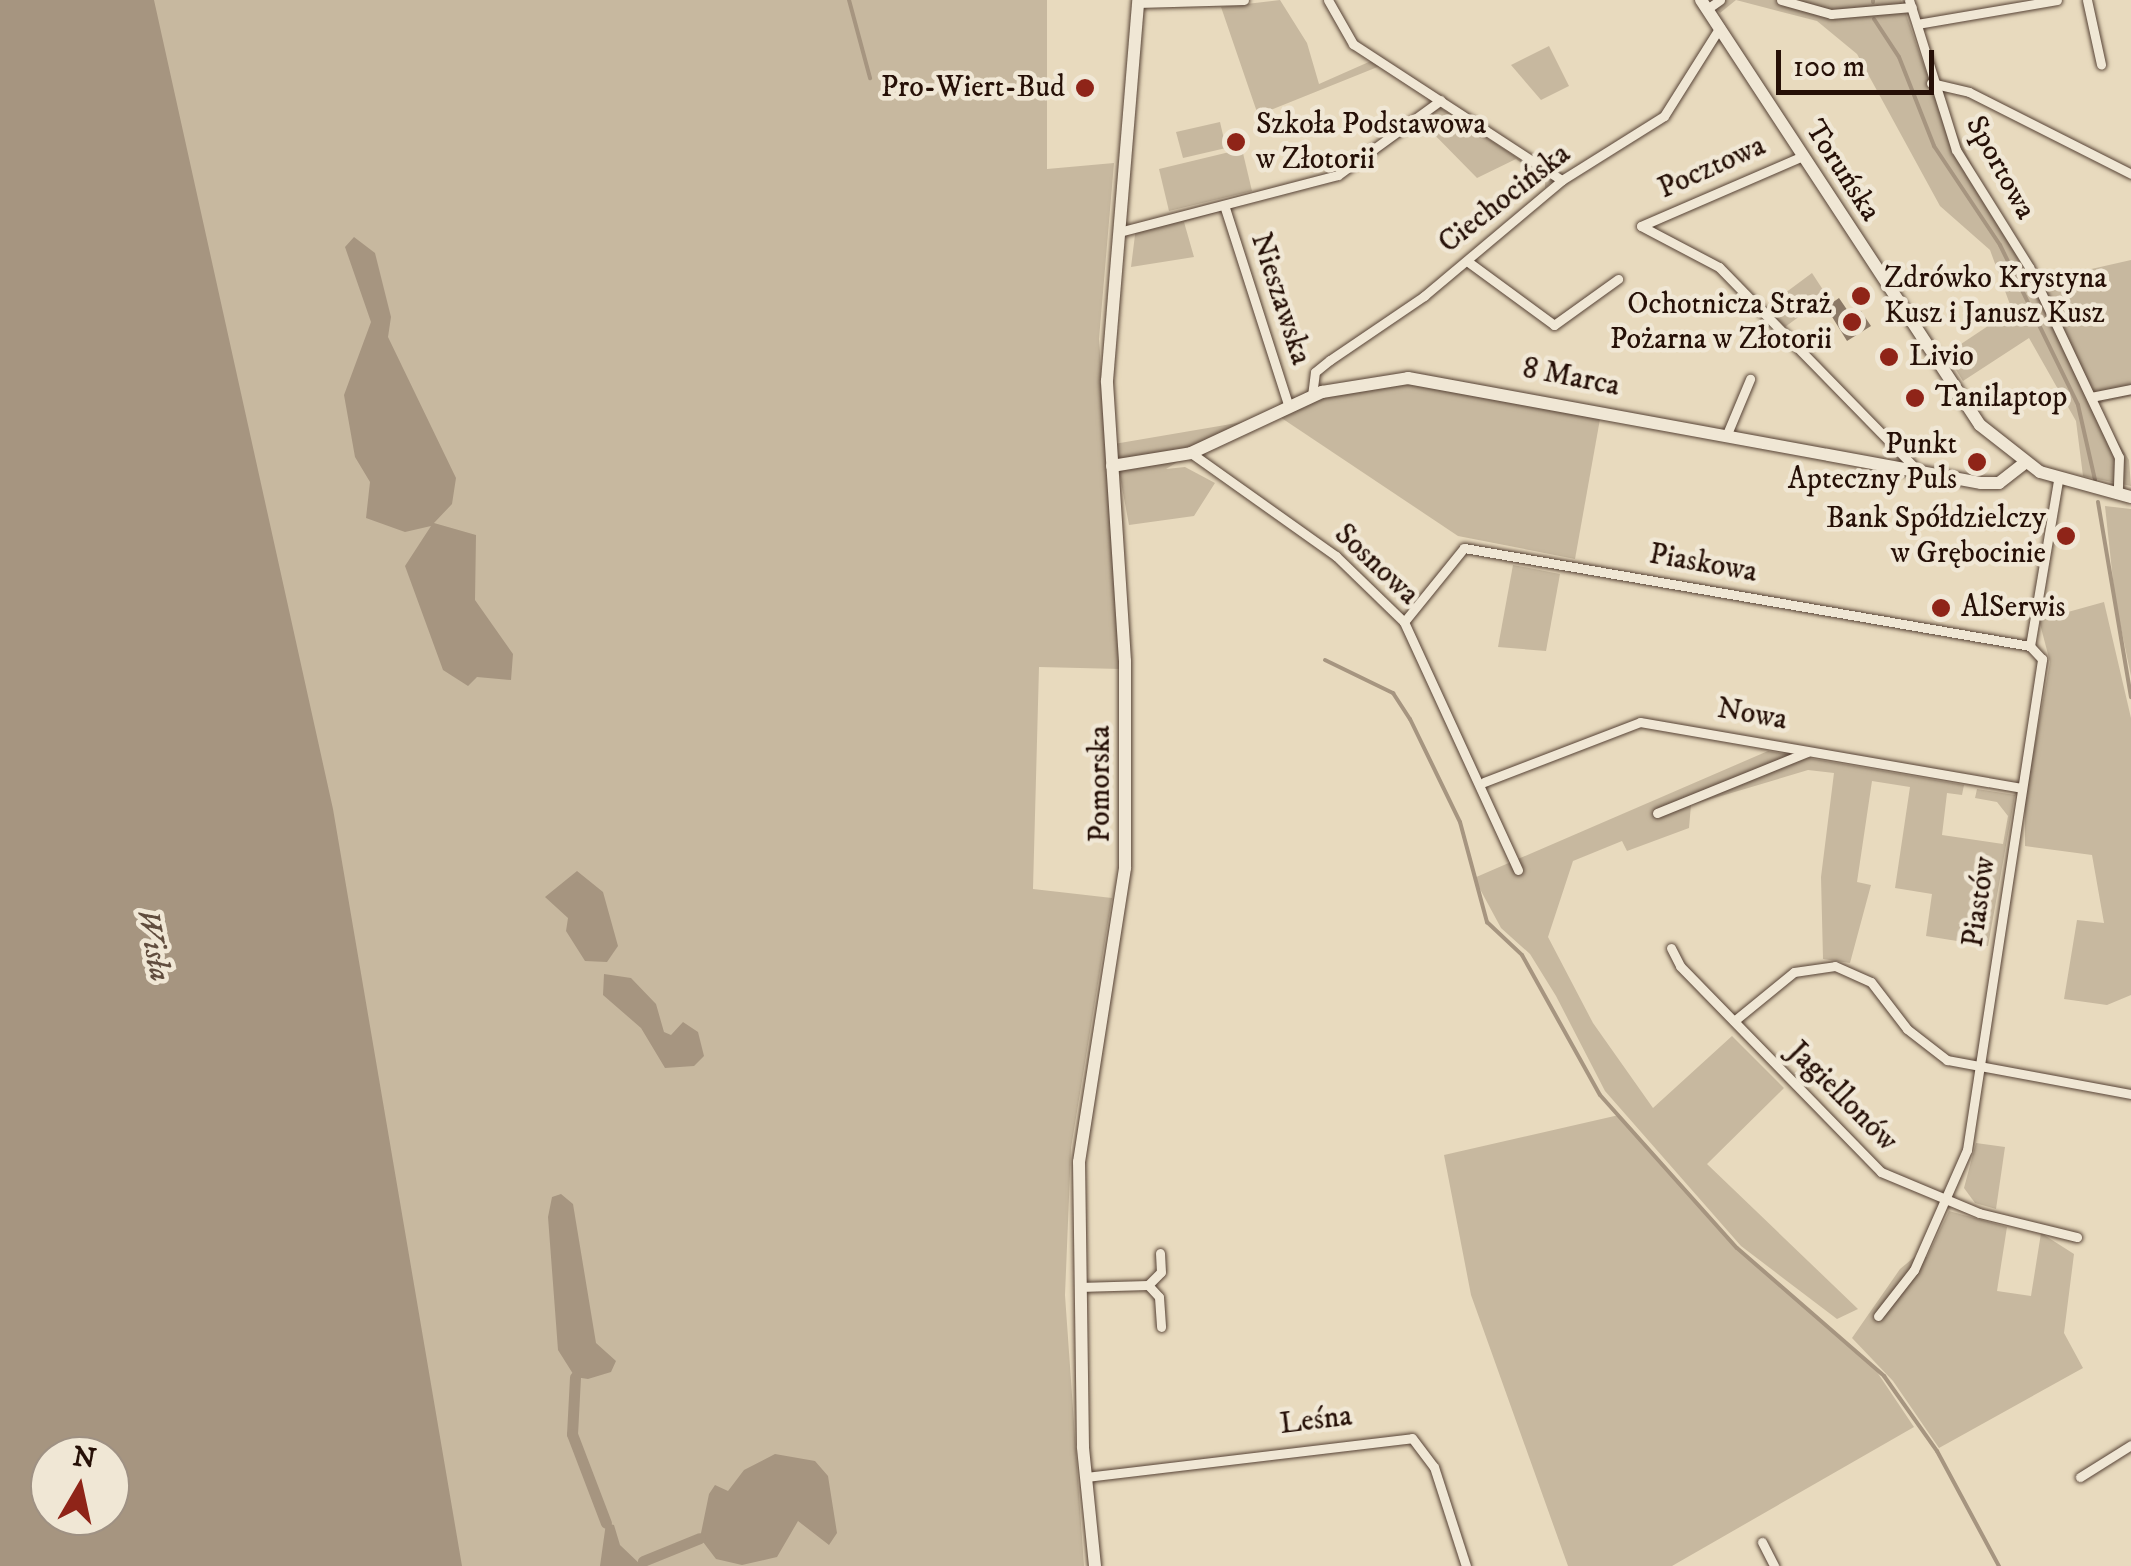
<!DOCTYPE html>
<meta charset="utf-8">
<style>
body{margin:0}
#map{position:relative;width:2131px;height:1566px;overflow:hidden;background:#e8dabe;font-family:"IM FELL DW Pica",serif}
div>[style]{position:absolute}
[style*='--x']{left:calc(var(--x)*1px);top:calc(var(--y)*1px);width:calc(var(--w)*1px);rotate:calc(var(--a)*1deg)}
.green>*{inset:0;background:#c7b89f}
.water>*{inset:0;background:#a69580}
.stream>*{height:4px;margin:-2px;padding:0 2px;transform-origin:2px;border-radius:2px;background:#a69580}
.canal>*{height:11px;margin:-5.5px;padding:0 5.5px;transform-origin:5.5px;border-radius:5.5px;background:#a69580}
.building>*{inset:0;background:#8b7966}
.roads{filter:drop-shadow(0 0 2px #564235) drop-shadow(0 0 2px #564235)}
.street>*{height:9px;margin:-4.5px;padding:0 4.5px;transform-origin:4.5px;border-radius:4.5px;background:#f0e7d5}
.secondary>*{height:12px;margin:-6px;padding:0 6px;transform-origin:6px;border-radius:6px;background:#f0e7d5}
.dots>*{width:28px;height:28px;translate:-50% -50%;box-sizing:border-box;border:5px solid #f0e7d5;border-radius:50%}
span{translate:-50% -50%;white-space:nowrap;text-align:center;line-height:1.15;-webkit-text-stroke:9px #f0e7d5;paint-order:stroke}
.poi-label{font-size:30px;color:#261007}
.right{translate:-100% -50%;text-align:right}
.left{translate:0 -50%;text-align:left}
.street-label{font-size:30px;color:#261007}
.water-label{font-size:32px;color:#604c3d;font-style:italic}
.north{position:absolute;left:30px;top:1436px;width:100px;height:100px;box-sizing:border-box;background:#f0e7d5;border:2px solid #9f9183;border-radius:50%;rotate:9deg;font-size:28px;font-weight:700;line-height:40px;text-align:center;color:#261007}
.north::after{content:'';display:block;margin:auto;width:35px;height:45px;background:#8f2418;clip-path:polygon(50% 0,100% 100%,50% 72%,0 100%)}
.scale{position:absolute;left:1776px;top:50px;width:158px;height:45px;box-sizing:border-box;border:5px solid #261007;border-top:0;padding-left:12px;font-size:30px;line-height:35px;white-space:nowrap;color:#261007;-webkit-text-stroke:8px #f0e7d5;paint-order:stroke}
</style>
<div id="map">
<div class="green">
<div style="clip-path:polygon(0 0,1047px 0,1047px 169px,1114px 163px,1099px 339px,1121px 669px,1039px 667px,1033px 889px,1112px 898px,1071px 1148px,1065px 1295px,1084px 1566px,203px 1566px)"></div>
<div style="clip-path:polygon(1280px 0,1307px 43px,1319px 84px,1371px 61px,1380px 66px,1258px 115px,1221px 7px)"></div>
<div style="clip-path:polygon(1710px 0,1901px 0,1925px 69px,2030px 283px,2131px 260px,2131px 396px,2095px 404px,2129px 460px,2131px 486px,2083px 476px,2076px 421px,2029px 338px,1963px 381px,1946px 354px,2012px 310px,1990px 250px,1940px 206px,1857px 54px,1817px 21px,1736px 0,1720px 13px)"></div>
<div style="clip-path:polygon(1549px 46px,1569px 86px,1541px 100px,1511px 65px)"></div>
<div style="clip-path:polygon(1438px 106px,1553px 181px,1545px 188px,1545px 179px,1516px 159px,1477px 178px,1422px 122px,1345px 176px,1184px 222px,1194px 257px,1131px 267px,1136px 227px,1340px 170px)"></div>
<div style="clip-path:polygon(1220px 122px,1226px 148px,1183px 158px,1176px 132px)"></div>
<div style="clip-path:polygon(1242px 149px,1252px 191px,1169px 211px,1159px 169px)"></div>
<div style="clip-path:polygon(1812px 273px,1827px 296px,1785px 327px,1765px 308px)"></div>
<div style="clip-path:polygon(1422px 382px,1600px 419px,1575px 559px,1458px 536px,1277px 415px,1326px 393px)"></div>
<div style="clip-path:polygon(1243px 422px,1166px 469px,1185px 467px,1215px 483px,1194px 516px,1129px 525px,1114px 444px)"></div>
<div style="clip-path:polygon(2105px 506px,2131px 509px,2131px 676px,2115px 599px)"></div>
<div style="clip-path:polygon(1513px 565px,1560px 574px,1546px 651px,1498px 647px)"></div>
<div style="clip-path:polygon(2104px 602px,2131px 718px,2131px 995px,2107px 1005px,2064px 999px,2077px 920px,2104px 923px,2092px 855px,2025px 846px,2025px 799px,2050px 662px,2039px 620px)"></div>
<div style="clip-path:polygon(1768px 751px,1964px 785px,1962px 795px,1947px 793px,1942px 835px,2003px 844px,2008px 816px,1997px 802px,1975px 798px,1977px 789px,2015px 795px,1988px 946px,1926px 936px,1932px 894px,1895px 888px,1910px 787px,1872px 781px,1857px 882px,1871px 885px,1850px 963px,1823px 959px,1821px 877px,1834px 773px,1808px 770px,1691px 805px,1689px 828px,1627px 851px,1622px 841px,1573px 861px,1548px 937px,1593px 1023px,1653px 1108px,1732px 1036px,1784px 1088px,1707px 1164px,1858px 1309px,1837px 1319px,1741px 1246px,1605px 1091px,1556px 996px,1530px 954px,1501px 928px,1474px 878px)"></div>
<div style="clip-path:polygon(1619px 1115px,1737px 1248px,1873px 1366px,1914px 1427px,1672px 1566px,1568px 1566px,1471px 1295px,1444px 1155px)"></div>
<div style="clip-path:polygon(1976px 1143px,2005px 1147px,1996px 1209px,1975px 1203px,1964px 1188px)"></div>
<div style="clip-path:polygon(1949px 1211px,2007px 1227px,1997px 1291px,2031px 1296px,2041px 1233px,2074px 1254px,2064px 1333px,2083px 1368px,1939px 1448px,1893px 1381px,1852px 1338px,1900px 1269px,1918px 1254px,1927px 1257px)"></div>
</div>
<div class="water">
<div style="clip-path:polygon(evenodd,0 0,154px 0,333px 809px,462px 1566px,0 1566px,0 0,50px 1456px,110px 1456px,110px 1516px,50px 1516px,50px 1456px)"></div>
<div style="clip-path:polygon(354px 237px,375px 253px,391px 317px,388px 337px,456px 478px,452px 504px,434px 523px,476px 535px,475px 600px,513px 654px,511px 680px,477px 677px,468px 686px,443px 670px,405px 566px,431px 526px,405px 532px,366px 518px,370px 482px,355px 457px,344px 395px,371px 322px,345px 247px)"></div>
<div style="clip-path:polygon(577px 871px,603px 892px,618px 946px,607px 962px,585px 961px,566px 931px,568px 918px,545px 897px)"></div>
<div style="clip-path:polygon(604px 974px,631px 978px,656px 1004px,664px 1032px,671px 1035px,683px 1022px,698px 1032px,704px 1056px,694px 1066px,665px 1068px,641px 1028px,603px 995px)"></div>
<div style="clip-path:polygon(561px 1194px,573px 1204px,596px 1343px,616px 1361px,611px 1372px,588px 1379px,575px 1377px,558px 1350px,548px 1217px,552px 1197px)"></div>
<div style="clip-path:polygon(775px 1454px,815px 1461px,828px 1476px,837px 1533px,829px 1545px,798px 1521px,777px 1557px,742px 1565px,716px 1559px,700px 1538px,709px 1494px,715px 1485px,728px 1491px,744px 1470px)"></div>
<div style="clip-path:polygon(606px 1523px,614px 1525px,620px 1545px,642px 1566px,600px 1566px)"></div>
</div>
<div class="stream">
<div style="--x:849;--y:0;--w:81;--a:74.9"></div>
<div style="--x:1873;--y:0;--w:2;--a:90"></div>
<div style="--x:1874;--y:19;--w:45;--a:56.7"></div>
<div style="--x:1899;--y:57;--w:96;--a:68.5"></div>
<div style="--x:1934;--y:146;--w:119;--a:56.3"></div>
<div style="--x:2000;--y:245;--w:178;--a:64"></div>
<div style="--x:2078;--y:405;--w:77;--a:77.2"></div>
<div style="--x:2098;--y:502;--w:198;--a:80.4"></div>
<div style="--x:1325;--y:660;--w:76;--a:25.9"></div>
<div style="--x:1393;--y:693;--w:31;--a:57"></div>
<div style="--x:1410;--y:719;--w:114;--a:64.1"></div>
<div style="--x:1460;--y:822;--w:104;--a:74.9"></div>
<div style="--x:1487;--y:922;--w:48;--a:43.3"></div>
<div style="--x:1522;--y:955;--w:160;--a:60.9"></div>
<div style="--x:1600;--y:1095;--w:205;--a:48.2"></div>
<div style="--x:1737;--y:1248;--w:195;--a:41"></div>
<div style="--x:1884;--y:1376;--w:92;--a:54.8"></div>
<div style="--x:1937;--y:1451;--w:131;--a:61.7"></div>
</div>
<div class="canal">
<div style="--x:575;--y:1377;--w:57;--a:93"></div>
<div style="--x:572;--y:1434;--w:95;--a:69.1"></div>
<div style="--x:643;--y:1561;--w:61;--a:-22"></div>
</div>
<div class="building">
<div style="clip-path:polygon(1839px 298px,1852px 317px,1861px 311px,1871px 326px,1847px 341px,1826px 307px)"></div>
</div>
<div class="roads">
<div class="street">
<div style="--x:1328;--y:0;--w:51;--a:60.4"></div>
<div style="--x:1353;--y:44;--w:249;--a:33.1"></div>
<div style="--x:1781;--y:0;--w:52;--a:15.6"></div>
<div style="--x:1831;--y:14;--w:81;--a:-4.9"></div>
<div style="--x:1909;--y:0;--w:157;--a:72.6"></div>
<div style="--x:1956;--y:150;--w:138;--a:58"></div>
<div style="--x:2029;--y:267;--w:210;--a:64.7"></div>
<div style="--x:2119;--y:457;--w:37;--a:92"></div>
<div style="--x:2087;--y:0;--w:66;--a:77.7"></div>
<div style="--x:1137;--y:3;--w:107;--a:-1.6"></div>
<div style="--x:1707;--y:9;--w:16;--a:-35"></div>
<div style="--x:1917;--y:24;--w:142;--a:-9.7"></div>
<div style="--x:1931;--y:83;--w:39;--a:13"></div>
<div style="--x:1969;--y:92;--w:182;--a:26.8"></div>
<div style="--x:1225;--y:208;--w:206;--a:72.2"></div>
<div style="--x:1641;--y:226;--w:88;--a:27.7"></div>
<div style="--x:1719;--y:267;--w:285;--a:45.7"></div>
<div style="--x:1641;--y:226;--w:176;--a:-23.4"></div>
<div style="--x:1119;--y:232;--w:226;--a:-14.6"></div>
<div style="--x:1338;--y:175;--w:127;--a:-36.1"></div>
<div style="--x:1467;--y:261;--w:108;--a:36.3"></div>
<div style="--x:1554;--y:325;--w:79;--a:-35.7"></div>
<div style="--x:1312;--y:396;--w:24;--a:-83"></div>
<div style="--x:1315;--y:372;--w:19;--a:-39"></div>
<div style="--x:1330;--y:360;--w:114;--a:-34.2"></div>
<div style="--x:1424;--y:296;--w:180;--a:-40"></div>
<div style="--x:1562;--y:180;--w:120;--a:-32.1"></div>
<div style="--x:1664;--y:116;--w:105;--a:-57.8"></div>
<div style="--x:2091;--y:397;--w:41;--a:-11.3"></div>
<div style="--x:1727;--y:434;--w:60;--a:-67.3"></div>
<div style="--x:1191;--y:453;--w:178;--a:35.4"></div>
<div style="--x:1336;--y:556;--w:95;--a:44.1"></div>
<div style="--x:1404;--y:622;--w:273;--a:65.3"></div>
<div style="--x:1404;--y:622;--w:95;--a:-51"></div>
<div style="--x:1464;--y:548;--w:574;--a:9.82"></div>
<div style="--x:1484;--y:782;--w:167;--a:-21"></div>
<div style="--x:1640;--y:722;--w:387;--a:9.8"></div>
<div style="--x:1657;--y:813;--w:162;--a:-22.1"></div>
<div style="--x:1671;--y:948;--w:20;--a:63"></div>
<div style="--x:1680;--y:966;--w:288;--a:45.7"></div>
<div style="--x:1881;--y:1172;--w:106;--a:22.7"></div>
<div style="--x:1979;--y:1213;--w:101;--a:13.8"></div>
<div style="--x:1734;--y:1021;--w:77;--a:-39.2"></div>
<div style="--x:1794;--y:972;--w:41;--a:-8.3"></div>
<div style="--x:1835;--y:966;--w:39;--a:24"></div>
<div style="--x:1871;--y:982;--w:59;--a:52.5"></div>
<div style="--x:1907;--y:1029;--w:51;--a:37.8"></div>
<div style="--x:1947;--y:1060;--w:187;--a:10.5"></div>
<div style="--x:1148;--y:1285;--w:16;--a:47"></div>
<div style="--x:1159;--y:1297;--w:30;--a:86"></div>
<div style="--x:1079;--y:1287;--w:69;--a:-1.7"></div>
<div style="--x:1148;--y:1285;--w:18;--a:-45"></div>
<div style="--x:1161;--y:1272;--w:19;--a:-93"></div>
<div style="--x:1878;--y:1316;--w:58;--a:-52"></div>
<div style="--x:1914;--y:1270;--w:131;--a:-66.2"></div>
<div style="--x:1967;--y:1150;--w:497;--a:-81.3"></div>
<div style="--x:2042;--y:659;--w:18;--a:-133"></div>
<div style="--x:2030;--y:646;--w:168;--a:-80.4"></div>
<div style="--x:1086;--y:1477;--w:328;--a:-6.8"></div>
<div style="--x:1412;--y:1438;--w:36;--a:53"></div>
<div style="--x:1434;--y:1467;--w:104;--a:72.1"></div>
<div style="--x:2080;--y:1477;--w:60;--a:-32.1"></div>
<div style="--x:1762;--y:1542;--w:27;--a:63"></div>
</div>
<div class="secondary">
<div style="--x:1701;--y:0;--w:508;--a:56.72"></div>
<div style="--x:1980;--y:425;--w:76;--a:38.1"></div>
<div style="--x:2040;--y:472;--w:94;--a:15.4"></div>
<div style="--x:1112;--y:466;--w:80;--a:-9.3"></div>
<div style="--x:1191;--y:453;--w:145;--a:-25"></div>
<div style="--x:1322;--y:392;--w:87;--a:-9.2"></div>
<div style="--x:1408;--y:378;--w:583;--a:10.38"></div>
<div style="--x:1981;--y:483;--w:18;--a:0"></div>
<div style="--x:1999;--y:483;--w:33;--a:-38"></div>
<div style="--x:1095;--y:1566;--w:120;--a:-95.8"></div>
<div style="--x:1083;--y:1447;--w:285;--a:-90.8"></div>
<div style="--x:1079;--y:1162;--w:298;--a:-81.1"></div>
<div style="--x:1125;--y:868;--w:207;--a:-90"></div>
<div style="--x:1125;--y:661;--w:281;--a:-93.7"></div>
<div style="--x:1107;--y:381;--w:382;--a:-85.3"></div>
</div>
</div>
<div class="dots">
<div style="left:1085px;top:88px;background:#8f2418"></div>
<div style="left:1236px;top:142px;background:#8f2418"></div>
<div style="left:1861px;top:296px;background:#8f2418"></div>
<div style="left:1852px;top:322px;background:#8f2418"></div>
<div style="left:1889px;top:357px;background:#8f2418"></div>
<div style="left:1915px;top:398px;background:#8f2418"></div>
<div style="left:1977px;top:462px;background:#8f2418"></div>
<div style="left:2066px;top:536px;background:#8f2418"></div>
<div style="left:1941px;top:608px;background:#8f2418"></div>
</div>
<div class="poi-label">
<span class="right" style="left:1065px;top:88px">Pro-Wiert-Bud</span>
<span class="left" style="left:1256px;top:142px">Szkoła Podstawowa<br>w Złotorii</span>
<span class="left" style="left:1884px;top:296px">Zdrówko Krystyna<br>Kusz i Janusz Kusz</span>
<span class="right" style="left:1832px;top:322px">Ochotnicza Straż<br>Pożarna w Złotorii</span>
<span class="left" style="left:1909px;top:357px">Livio</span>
<span class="left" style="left:1935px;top:398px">Tanilaptop</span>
<span class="right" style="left:1957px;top:462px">Punkt<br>Apteczny Puls</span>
<span class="right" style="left:2046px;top:536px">Bank Spółdzielczy<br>w Grębocinie</span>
<span class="left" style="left:1961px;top:608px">AlSerwis</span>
</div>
<div class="street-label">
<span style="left:1712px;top:168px;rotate:-24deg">Pocztowa</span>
<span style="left:2000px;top:168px;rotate:61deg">Sportowa</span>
<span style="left:1842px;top:171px;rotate:57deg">Toruńska</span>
<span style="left:1505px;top:199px;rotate:-38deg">Ciechocińska</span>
<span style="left:1280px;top:299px;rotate:72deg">Nieszawska</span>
<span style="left:1571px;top:378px;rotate:11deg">8 Marca</span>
<span style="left:1703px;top:564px;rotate:10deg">Piaskowa</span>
<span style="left:1376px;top:565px;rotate:43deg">Sosnowa</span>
<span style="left:1752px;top:715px;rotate:10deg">Nowa</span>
<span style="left:1101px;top:784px;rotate:-90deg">Pomorska</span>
<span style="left:1980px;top:902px;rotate:-82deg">Piastów</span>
<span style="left:1842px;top:1097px;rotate:45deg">Jagiellonów</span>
<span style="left:1316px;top:1421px;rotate:-7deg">Leśna</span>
</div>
<div class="water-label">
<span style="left:153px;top:945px;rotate:79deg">Wisła</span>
</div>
<div class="north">N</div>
<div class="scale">100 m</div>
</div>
